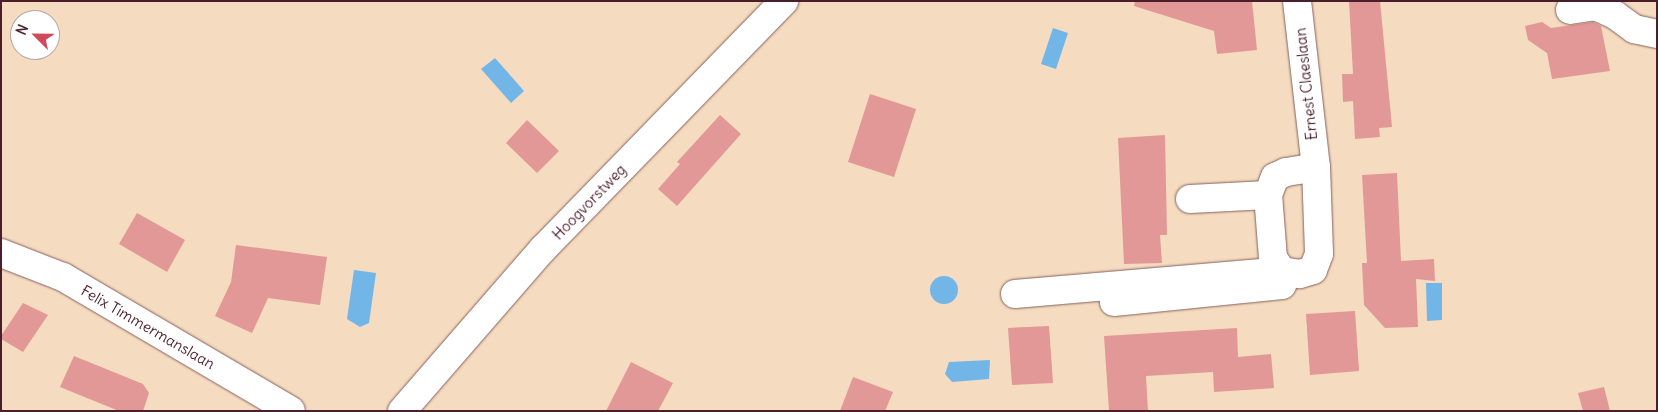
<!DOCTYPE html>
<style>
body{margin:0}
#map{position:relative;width:1658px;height:412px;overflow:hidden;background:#f5dbbf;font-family:Delius,sans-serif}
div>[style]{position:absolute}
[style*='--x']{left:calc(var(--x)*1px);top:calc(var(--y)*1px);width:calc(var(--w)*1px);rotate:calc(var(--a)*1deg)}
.water>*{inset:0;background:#72b6e8}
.round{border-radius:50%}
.building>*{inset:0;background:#e29896}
.roads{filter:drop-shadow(0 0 1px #86615f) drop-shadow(0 0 1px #86615f)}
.minor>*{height:28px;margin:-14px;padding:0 14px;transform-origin:14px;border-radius:14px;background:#fff}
span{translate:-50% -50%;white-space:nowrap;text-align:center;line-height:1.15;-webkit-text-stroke:4px #fff;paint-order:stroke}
.street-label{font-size:15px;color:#4a1f2b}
.frame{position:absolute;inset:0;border:2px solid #4a1f2b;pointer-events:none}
.north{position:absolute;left:10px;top:10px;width:50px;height:50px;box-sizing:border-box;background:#fff;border:1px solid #b7a5aa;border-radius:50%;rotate:293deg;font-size:14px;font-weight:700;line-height:20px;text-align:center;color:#4a1f2b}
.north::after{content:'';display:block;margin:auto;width:18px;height:22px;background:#d1495b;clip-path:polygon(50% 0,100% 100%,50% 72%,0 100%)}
</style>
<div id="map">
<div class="water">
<div style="clip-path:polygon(1053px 28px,1068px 33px,1056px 69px,1041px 64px)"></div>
<div style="clip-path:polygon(495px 58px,524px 91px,511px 103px,481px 69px)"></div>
<div style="clip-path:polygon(354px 270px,376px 273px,369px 323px,360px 327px,347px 319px)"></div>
<div class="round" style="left:930px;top:276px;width:28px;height:28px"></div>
<div style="clip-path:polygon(1426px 283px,1442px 283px,1442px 320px,1427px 321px)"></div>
<div style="clip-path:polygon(990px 360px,989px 379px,952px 382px,945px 374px,949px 362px)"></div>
</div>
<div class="building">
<div style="clip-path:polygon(1135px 1px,1252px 1px,1257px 50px,1217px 54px,1214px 31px,1134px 6px)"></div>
<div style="clip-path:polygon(1349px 1px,1380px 1px,1392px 127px,1379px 128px,1380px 137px,1355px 139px,1353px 101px,1343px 102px,1342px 74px,1353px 74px)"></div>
<div style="clip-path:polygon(1542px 22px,1551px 28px,1593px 22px,1601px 26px,1610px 71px,1552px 79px,1547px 53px,1528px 40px,1525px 26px)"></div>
<div style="clip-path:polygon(870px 94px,916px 109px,894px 177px,848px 162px)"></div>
<div style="clip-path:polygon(720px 115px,741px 134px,677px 206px,658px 189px,680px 164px,677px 162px)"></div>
<div style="clip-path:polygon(527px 120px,559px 151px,537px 173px,506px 143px)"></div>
<div style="clip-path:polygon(1165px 135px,1167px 235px,1160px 235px,1162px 263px,1124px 264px,1118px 138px)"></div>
<div style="clip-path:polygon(1397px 173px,1401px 261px,1434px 259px,1435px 281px,1416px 279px,1418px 327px,1385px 328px,1364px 305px,1362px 263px,1367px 263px,1362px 175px)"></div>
<div style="clip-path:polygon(137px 213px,185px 240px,167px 272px,119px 244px)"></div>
<div style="clip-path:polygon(236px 245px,327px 257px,320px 305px,268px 298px,252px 333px,215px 316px,231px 282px)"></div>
<div style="clip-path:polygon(23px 303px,48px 315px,23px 352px,1px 339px,1px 336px)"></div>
<div style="clip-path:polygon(1355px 311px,1359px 371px,1310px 375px,1306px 314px)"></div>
<div style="clip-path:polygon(1049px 326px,1053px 383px,1012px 385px,1008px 328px)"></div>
<div style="clip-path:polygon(1237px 328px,1238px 357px,1271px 354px,1274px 388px,1214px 392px,1213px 372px,1146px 376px,1148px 411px,1109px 411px,1104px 336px)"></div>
<div style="clip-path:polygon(74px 356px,143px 384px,149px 393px,143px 411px,119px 411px,60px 387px)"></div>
<div style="clip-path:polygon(631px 362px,673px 383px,658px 411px,606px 411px)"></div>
<div style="clip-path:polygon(853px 377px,893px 392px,885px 411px,840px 411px)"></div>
<div style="clip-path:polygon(1604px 387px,1610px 411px,1583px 411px,1578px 393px)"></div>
</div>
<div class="roads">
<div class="minor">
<div style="--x:1297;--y:1;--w:167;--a:83.5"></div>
<div style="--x:1316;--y:167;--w:87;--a:88"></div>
<div style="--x:1319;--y:254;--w:17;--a:111"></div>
<div style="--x:1313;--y:270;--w:14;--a:163"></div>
<div style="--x:1300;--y:274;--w:18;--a:-171"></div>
<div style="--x:1282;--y:271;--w:16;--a:-125"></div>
<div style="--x:1273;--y:258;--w:63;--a:-94.5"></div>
<div style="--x:1268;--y:195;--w:19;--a:-69"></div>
<div style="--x:1275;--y:177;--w:12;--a:-24"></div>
<div style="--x:1286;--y:172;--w:30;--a:-9"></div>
<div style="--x:1570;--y:10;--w:25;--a:-9"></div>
<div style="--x:1595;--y:6;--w:22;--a:24"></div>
<div style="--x:1615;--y:15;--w:24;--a:36"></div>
<div style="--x:1634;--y:29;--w:24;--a:12"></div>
<div style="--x:1190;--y:199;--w:78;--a:-2.9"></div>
<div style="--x:1;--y:253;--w:66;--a:21.2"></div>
<div style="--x:63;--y:277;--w:264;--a:30.4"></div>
<div style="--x:1015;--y:294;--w:268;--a:-4.9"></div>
<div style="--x:1282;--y:271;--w:14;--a:90"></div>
<div style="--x:1282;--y:285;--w:169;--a:174.2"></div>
<div style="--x:402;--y:411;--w:215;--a:-49"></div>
<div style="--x:543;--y:249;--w:346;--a:-45.8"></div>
</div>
</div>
<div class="street-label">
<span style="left:1306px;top:84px;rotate:-96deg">Ernest Claeslaan</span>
<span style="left:589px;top:202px;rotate:-46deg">Hoogvorstweg</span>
<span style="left:148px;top:327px;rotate:30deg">Felix Timmermanslaan</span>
</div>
<div class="frame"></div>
<div class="north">N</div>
</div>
